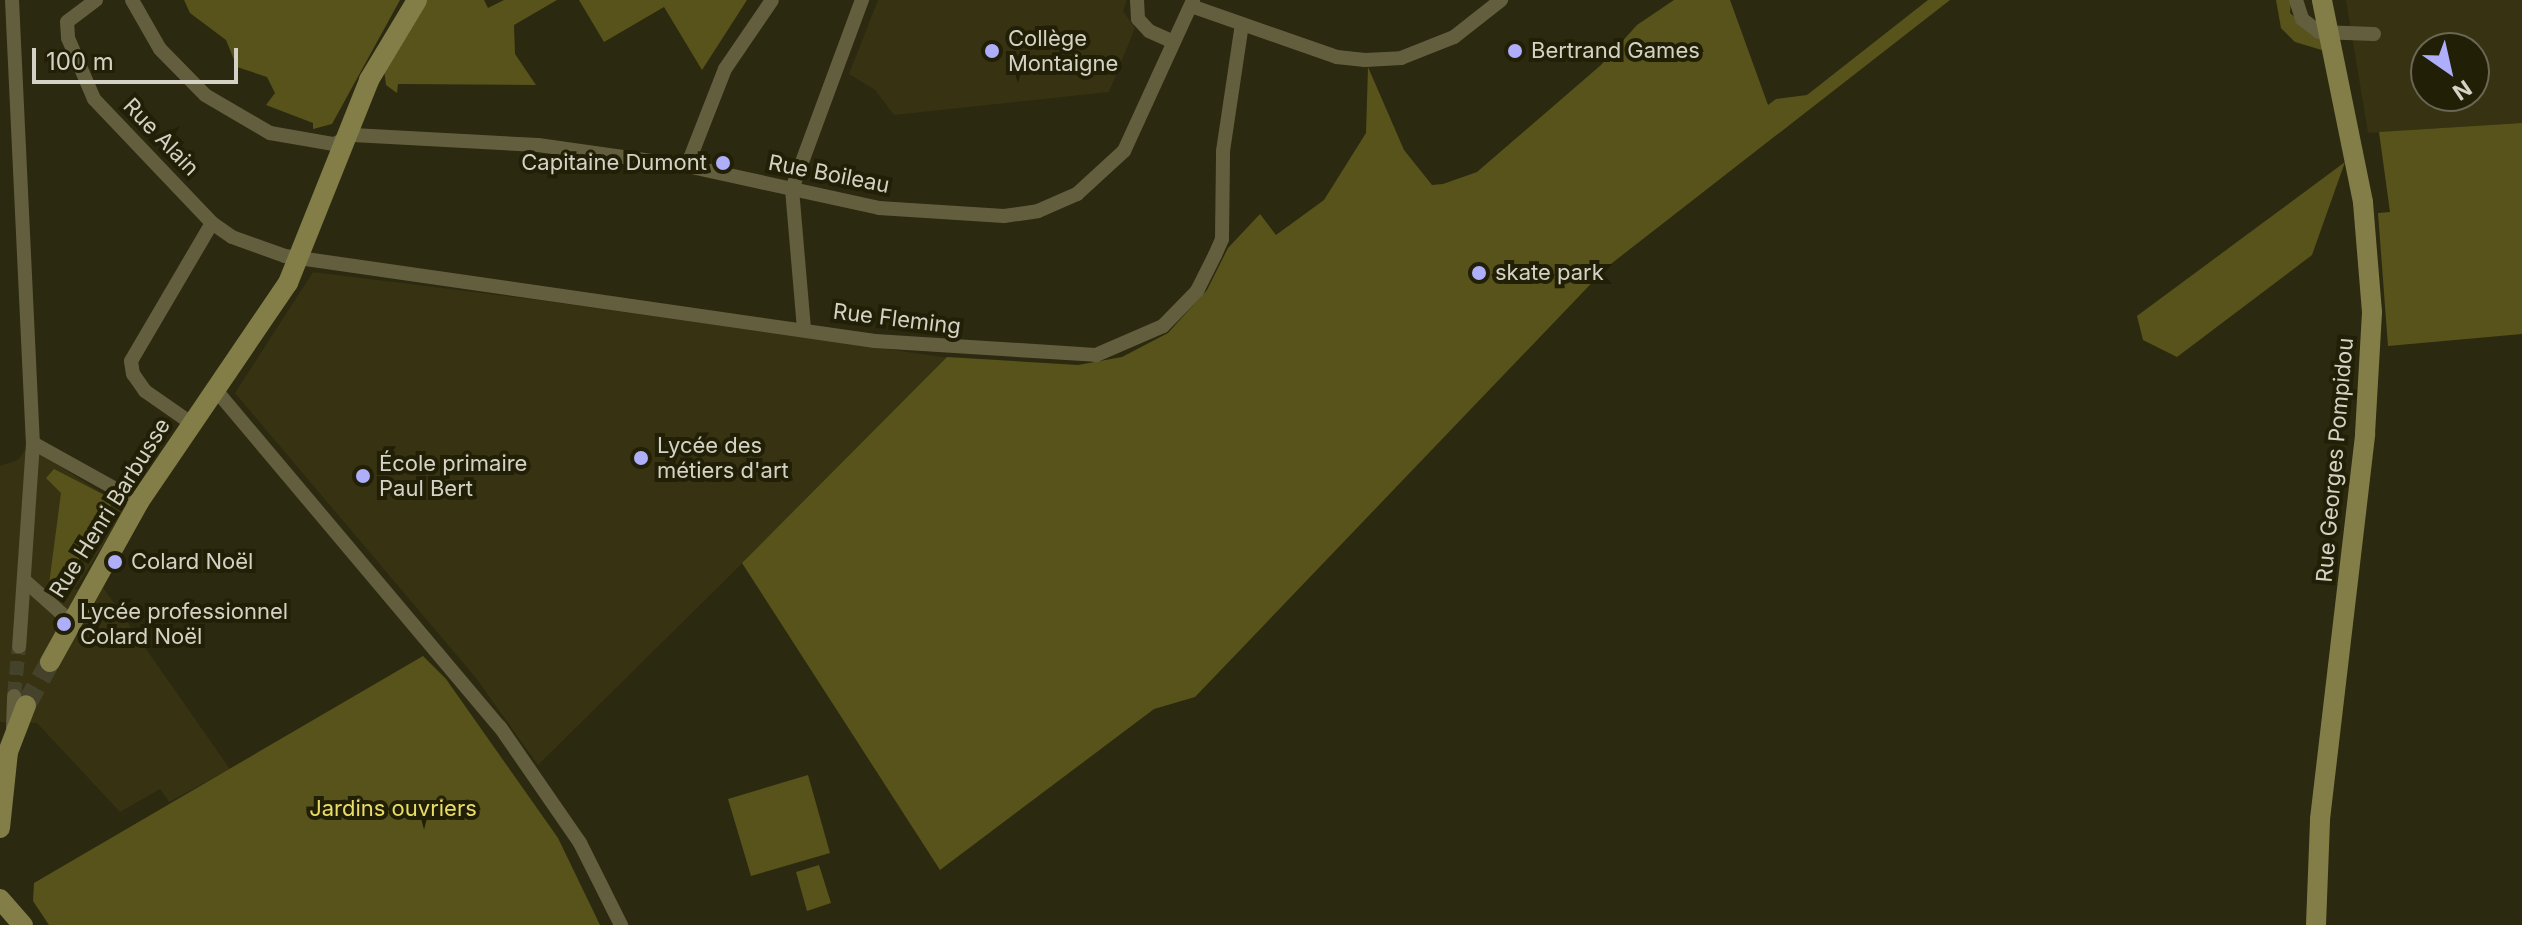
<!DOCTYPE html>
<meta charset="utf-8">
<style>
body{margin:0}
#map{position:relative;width:2522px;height:925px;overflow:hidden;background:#2c2911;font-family:Inter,sans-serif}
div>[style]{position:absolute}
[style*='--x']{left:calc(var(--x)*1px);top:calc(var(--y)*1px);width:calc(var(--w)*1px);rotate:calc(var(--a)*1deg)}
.built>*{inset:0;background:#363212}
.green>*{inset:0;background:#58531b}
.street-tunnel>*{height:14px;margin-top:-7px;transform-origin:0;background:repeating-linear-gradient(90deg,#45422c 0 14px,transparent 0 21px)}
.secondary-tunnel>*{height:20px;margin-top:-10px;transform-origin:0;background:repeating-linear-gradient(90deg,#45422c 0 20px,transparent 0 30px)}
.street>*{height:14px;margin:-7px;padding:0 7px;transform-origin:7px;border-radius:7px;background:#635f3e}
.secondary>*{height:20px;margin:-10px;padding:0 10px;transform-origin:10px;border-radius:10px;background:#837e48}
.dots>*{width:22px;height:22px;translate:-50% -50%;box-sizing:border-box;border:4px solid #221f07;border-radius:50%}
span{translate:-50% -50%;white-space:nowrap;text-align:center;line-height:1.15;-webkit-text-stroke:8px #221f07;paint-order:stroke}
.poi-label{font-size:22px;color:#d4d2c4}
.left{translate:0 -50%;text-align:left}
.right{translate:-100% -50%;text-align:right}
.street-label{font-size:22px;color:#d4d2c4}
.park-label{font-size:22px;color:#e9dd67}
.north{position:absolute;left:2410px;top:32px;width:80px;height:80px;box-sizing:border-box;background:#221f07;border:2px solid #696753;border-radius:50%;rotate:146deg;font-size:22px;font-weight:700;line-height:32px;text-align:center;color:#d4d2c4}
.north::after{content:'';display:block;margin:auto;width:28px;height:36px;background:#aeaefb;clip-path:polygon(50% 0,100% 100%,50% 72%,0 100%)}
.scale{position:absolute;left:32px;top:48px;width:206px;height:36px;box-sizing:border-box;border:4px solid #d4d2c4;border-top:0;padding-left:10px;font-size:24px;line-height:28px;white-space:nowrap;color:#d4d2c4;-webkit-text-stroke:6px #221f07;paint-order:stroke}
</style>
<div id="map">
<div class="built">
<div style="clip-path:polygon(878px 0,1127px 0,1123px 11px,1135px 28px,1109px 92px,894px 115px,875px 90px,849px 74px)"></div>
<div style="clip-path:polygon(evenodd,2346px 0,2522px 0,2522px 123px,2368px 133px,2346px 0,2426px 48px,2474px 48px,2474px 96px,2426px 96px,2426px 48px)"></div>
<div style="clip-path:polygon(313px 272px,530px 299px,950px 358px,538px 765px,476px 678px,235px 393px)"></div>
<div style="clip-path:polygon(28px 446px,127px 509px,74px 590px,102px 586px,230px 769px,169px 802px,160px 789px,120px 812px,37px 723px,0 722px,0 466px,18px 460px)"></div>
</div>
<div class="green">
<div style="clip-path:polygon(184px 0,400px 0,332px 124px,313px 129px,313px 123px,266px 105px,275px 93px,267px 77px,237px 67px,226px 40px,190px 13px)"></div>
<div style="clip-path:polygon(424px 0,484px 0,488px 8px,504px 0,557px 0,514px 25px,515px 54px,536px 85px,398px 84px,397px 93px,386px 85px,384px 69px)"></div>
<div style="clip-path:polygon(579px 0,747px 0,702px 70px,664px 7px,604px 42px)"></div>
<div style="clip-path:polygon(1674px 0,1730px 0,1768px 105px,1776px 99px,1807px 95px,1928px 0,1950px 0,1607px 267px,1195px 697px,1154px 709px,940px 870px,742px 563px,947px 357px,1078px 365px,1122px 357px,1168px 333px,1207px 290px,1228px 248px,1260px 214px,1276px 235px,1324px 200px,1366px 133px,1368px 67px,1404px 150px,1432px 185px,1443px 184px,1477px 172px,1601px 65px,1637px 25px)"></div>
<div style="clip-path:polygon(2276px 0,2291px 0,2290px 13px,2323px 41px,2325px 51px,2295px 42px,2281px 28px)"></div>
<div style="clip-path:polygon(2522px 123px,2522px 334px,2388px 346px,2378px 213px,2390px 212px,2379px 132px)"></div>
<div style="clip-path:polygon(2345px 162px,2312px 255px,2177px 357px,2143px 340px,2137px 316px)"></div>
<div style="clip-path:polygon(54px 469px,118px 502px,111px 505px,58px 594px,49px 584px,61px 493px,46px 478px)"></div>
<div style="clip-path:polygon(423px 656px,446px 679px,558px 838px,600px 925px,49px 925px,33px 901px,34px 883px)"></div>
<div style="clip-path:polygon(808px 775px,830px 853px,751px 876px,728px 799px)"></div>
<div style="clip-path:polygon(819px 865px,831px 903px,807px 911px,796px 872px)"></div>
</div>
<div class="street-tunnel">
<div style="--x:14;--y:696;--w:49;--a:-84.2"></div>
</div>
<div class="secondary-tunnel">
<div style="--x:26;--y:705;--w:49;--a:-60.8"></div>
</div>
<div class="street">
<div style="--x:12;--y:0;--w:443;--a:87.3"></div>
<div style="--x:33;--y:443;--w:204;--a:93.9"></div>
<div style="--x:96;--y:0;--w:36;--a:143"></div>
<div style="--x:67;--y:22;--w:16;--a:86"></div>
<div style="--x:68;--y:38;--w:66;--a:66.9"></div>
<div style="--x:94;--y:99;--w:171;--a:46.4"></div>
<div style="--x:212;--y:223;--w:24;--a:35"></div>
<div style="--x:232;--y:237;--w:56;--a:19.7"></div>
<div style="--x:285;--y:256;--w:596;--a:8.2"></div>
<div style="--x:875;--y:341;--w:221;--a:3.6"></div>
<div style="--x:1096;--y:355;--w:73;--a:-23.4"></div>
<div style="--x:1163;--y:326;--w:49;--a:-45.8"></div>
<div style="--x:1197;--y:291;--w:40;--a:-63.4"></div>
<div style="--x:1215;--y:255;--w:17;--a:-66"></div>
<div style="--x:1222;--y:239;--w:88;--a:-89.3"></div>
<div style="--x:1223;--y:151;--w:128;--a:-81.5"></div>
<div style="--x:132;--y:0;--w:56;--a:60.3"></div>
<div style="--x:160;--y:49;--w:64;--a:45.6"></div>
<div style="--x:205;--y:95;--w:75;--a:30.3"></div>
<div style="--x:270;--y:133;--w:65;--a:9.8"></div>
<div style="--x:334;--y:144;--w:21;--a:-25"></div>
<div style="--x:353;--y:135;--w:185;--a:3.1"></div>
<div style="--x:538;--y:145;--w:150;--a:8"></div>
<div style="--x:687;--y:166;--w:197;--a:12.3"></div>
<div style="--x:879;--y:208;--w:125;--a:3.7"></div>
<div style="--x:1004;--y:216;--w:34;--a:-8"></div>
<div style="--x:1038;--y:211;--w:43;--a:-23.6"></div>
<div style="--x:1077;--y:194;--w:64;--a:-42.5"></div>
<div style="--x:1124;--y:151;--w:166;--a:-65.4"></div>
<div style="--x:1137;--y:0;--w:19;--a:87"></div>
<div style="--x:1138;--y:19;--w:16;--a:47"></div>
<div style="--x:1149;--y:31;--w:27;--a:24"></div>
<div style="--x:2296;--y:0;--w:20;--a:72"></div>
<div style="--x:2302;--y:19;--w:21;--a:37"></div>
<div style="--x:2319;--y:32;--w:55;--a:2.1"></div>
<div style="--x:1191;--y:6;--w:155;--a:19.3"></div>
<div style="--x:1337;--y:57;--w:28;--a:6"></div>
<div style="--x:1365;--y:60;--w:36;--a:-3"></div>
<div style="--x:1401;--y:58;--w:57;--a:-21.6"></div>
<div style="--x:1454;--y:37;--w:60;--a:-38.2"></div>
<div style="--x:687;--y:166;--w:104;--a:-68.6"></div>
<div style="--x:725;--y:69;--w:83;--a:-55.7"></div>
<div style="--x:804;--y:329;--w:141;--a:-94.9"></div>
<div style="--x:792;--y:189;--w:202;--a:-69.7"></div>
<div style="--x:212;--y:394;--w:8;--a:7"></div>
<div style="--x:220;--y:395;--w:434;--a:49.9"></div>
<div style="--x:500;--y:727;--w:141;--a:55.4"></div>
<div style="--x:580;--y:843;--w:92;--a:63.4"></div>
<div style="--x:191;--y:423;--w:56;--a:-145.2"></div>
<div style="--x:145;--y:391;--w:21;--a:-125"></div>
<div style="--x:133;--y:374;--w:13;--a:-99"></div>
<div style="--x:131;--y:361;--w:160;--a:-59.6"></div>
<div style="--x:33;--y:443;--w:121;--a:29.1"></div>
<div style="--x:24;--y:580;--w:62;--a:41.7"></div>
<div style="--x:13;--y:728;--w:32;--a:-88"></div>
</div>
<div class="secondary">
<div style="--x:50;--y:662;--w:183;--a:-60.9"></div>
<div style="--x:139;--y:502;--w:265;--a:-55.8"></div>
<div style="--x:288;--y:283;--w:219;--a:-68.2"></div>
<div style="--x:369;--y:80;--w:93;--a:-59"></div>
<div style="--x:0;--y:828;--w:76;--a:-84"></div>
<div style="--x:8;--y:752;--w:50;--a:-69"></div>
<div style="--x:0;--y:899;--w:35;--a:49"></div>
<div style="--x:2316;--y:925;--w:106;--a:-87.8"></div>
<div style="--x:2320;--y:819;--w:388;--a:-83.3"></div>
<div style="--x:2365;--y:434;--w:122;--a:-86.7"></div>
<div style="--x:2372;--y:312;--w:110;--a:-94.7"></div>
<div style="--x:2363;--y:202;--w:206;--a:-101.5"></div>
</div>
<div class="dots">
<div style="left:992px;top:51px;background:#aeaefb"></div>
<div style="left:1515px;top:51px;background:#aeaefb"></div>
<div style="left:723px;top:163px;background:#aeaefb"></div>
<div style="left:1479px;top:273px;background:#aeaefb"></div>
<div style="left:641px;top:458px;background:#aeaefb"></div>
<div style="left:363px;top:476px;background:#aeaefb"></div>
<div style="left:115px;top:562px;background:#aeaefb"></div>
<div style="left:64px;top:624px;background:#aeaefb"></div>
</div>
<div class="poi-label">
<span class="left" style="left:1008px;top:51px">Collège<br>Montaigne</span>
<span class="left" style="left:1531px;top:51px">Bertrand Games</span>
<span class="right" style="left:707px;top:163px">Capitaine Dumont</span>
<span class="left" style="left:1495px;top:273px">skate park</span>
<span class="left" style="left:657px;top:458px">Lycée des<br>métiers d'art</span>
<span class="left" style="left:379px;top:476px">École primaire<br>Paul Bert</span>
<span class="left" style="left:131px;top:562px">Colard Noël</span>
<span class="left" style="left:80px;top:624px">Lycée professionnel<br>Colard Noël</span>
</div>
<div class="street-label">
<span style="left:161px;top:137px;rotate:46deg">Rue Alain</span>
<span style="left:829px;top:174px;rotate:11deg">Rue Boileau</span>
<span style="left:897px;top:319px;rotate:7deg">Rue Fleming</span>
<span style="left:2335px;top:460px;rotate:-85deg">Rue Georges Pompidou</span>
<span style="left:110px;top:508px;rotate:-58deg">Rue Henri Barbusse</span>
</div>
<div class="park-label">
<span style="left:393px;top:809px">Jardins ouvriers</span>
</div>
<div class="north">N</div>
<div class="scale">100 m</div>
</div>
